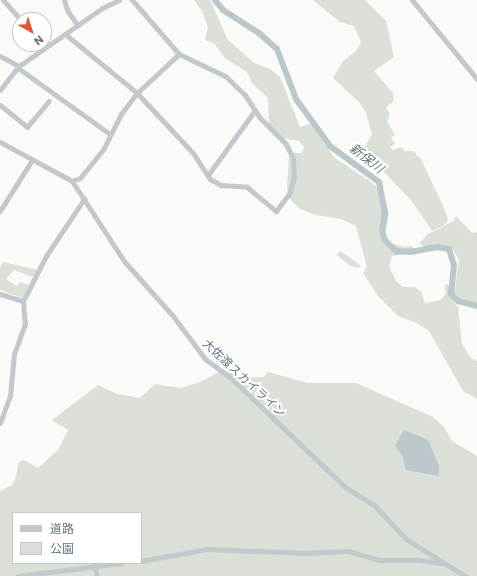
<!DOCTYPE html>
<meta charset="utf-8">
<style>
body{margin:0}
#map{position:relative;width:477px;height:576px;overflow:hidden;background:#fafaf8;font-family:Poppins,"Noto Sans JP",sans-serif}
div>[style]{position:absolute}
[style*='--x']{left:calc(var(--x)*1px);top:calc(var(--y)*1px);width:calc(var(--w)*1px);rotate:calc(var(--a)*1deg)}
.green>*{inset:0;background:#dadfd7}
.water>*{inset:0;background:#bbc7cb}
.river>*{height:6px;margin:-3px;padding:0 3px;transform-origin:3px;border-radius:3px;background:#bbc7cb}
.minor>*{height:5px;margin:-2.5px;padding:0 2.5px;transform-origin:2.5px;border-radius:2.5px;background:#c3c8cc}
span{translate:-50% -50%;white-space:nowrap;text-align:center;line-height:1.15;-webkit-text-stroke:4px #fff;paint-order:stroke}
.street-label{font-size:12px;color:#657683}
.water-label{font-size:13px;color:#60757c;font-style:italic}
.legend{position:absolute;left:12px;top:512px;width:130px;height:52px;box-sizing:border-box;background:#fff;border:1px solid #c1c8cd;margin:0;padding:5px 7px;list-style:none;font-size:12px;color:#657683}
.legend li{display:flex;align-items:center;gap:8px;height:20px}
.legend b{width:20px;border:1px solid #c1c8cd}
.north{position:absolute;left:12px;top:12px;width:40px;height:40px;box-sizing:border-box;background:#fff;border:1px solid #c1c8cd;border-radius:50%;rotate:141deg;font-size:11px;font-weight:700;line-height:16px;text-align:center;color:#657683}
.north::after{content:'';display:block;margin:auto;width:14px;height:18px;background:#e4572e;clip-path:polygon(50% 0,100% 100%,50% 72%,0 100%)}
</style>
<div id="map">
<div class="green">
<div style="clip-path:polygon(194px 0,210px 0,228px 40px,254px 63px,270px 69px,280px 77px,300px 127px,310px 124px,335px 158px,375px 185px,386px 203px,389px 215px,385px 235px,390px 243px,405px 247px,412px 246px,414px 249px,412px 253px,392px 256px,389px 267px,397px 282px,403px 287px,415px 287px,421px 292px,425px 303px,441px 300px,446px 293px,445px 285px,448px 284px,452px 300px,458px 307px,462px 344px,471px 358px,477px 361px,477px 399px,463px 391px,429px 331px,417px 323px,398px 316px,378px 296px,363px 273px,367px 267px,356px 226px,341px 219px,316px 215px,300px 209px,289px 198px,287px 186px,289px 153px,302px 153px,304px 147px,299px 141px,282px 138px,269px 124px,268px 98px,252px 83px,247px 72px,225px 58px,214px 43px,205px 40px,208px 27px,202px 11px)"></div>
<div style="clip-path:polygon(313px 0,365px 0,386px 21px,394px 57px,374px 71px,393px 93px,394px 100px,386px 108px,390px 114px,387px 121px,395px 135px,391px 137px,395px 144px,390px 147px,393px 150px,402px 147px,404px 151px,413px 151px,421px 159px,447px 215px,448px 221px,443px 226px,432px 231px,411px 200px,383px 171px,380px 162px,367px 166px,358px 159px,372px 134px,366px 113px,359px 102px,333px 78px,343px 61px,356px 51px,361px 42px,354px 26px,340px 22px)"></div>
<div style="clip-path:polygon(456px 216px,472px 233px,477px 232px,477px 304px,457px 298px,454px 293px,459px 260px,452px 248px,434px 244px,425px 248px,420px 243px,428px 234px,454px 221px)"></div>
<div style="clip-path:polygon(339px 251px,345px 254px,361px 266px,358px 268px,349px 265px,337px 255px)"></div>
<div style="clip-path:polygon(3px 262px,37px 270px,34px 276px,30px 276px,14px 270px,6px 279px,17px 286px,20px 282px,29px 285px,22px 298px,0 290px,0 267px)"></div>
<div style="clip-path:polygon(evenodd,225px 369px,239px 378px,264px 377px,268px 372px,307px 383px,356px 383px,433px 417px,444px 427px,452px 441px,477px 456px,477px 576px,0 576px,0 491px,12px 485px,15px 480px,19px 462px,24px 460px,38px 468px,58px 450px,68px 430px,52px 420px,98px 385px,117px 394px,140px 398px,155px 384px,180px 388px,200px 382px,225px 369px,13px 513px,141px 513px,141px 563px,13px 563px,13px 513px)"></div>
</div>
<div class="water">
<div style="clip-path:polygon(404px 430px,428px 440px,439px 466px,439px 476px,406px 470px,402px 455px,395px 446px)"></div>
</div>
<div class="river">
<div style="--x:215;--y:0;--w:13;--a:51"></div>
<div style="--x:223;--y:10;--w:43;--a:32.6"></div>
<div style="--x:259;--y:33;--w:24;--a:42"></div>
<div style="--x:277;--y:49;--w:53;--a:69.2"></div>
<div style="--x:296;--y:99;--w:58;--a:54.1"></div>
<div style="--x:330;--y:146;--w:61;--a:36.3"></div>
<div style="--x:379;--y:182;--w:31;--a:79"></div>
<div style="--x:385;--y:212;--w:19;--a:99"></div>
<div style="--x:382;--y:231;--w:9;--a:72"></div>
<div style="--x:385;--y:240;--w:16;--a:45"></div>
<div style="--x:396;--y:251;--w:15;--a:4"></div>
<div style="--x:411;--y:252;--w:25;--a:-11"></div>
<div style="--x:436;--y:247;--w:13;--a:9"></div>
<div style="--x:449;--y:249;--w:17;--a:73"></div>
<div style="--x:454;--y:265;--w:29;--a:96"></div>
<div style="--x:451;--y:294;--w:10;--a:45"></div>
<div style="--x:458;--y:301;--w:20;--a:15"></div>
</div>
<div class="minor">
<div style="--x:3;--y:0;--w:27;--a:48"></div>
<div style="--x:64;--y:0;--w:10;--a:73"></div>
<div style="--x:67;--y:10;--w:19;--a:55"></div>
<div style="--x:412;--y:0;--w:102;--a:50.6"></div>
<div style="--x:65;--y:34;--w:93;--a:39.3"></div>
<div style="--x:137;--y:93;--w:82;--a:47"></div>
<div style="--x:193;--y:153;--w:31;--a:57"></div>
<div style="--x:210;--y:179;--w:13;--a:29"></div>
<div style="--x:221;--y:185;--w:26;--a:4"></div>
<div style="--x:247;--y:187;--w:38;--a:40"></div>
<div style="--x:276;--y:211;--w:21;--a:-53"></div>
<div style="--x:289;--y:194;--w:17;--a:-73"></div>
<div style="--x:294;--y:178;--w:20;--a:-93"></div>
<div style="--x:293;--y:158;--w:16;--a:-117"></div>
<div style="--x:286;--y:144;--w:37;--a:-135"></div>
<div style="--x:260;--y:118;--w:27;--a:-123"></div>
<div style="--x:245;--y:95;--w:28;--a:-136"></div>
<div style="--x:225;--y:76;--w:51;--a:-154.4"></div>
<div style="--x:179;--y:54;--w:72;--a:-131"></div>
<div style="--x:0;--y:56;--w:21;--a:28"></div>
<div style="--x:18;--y:68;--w:113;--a:35.7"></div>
<div style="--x:0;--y:90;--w:31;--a:-52"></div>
<div style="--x:19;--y:66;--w:101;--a:-34.9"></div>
<div style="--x:102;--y:8;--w:19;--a:-25"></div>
<div style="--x:0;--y:105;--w:35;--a:39"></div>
<div style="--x:27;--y:127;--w:34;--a:-50"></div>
<div style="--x:0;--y:142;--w:82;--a:28.4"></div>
<div style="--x:72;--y:181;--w:95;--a:57"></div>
<div style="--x:124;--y:261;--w:74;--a:48.3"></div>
<div style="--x:173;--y:316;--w:54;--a:53.3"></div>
<div style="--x:205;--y:359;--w:31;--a:36"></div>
<div style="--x:230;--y:377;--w:159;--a:43.7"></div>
<div style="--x:345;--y:487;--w:34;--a:32"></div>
<div style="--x:374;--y:505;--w:47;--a:46.7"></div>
<div style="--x:406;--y:539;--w:70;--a:32.1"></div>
<div style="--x:208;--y:175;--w:80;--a:-54.1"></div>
<div style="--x:72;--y:181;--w:9;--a:-21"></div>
<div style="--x:80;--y:178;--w:36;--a:-51"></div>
<div style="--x:103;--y:150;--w:40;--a:-63.4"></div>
<div style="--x:121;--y:114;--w:26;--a:-53"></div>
<div style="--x:137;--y:93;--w:57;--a:-42.9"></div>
<div style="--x:0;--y:211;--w:60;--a:-57.9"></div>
<div style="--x:0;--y:294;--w:24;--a:17"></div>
<div style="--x:0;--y:423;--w:29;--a:-70"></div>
<div style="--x:10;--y:396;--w:42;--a:-84.6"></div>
<div style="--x:14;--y:354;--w:32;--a:-70"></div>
<div style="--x:25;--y:324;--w:23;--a:-95"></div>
<div style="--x:23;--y:301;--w:51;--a:-62.9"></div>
<div style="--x:46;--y:256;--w:69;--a:-56.3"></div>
<div style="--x:141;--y:561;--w:67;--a:-10.3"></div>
<div style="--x:207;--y:549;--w:98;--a:2.3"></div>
<div style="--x:305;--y:553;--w:43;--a:-2.7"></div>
<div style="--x:348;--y:551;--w:33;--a:16"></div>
<div style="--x:380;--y:560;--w:39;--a:0"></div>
<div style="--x:419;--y:560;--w:22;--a:8"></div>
<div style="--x:94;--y:565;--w:11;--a:75"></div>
<div style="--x:18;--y:576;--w:104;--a:-7.2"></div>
</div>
<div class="street-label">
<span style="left:244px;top:378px;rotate:43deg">大佐渡スカイライン</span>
</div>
<div class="water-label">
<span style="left:366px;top:159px;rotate:38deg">新保川</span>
</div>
<ul class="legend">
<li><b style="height:5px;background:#c3c8cc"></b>道路</li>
<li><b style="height:11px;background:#dadfd7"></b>公園</li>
</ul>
<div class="north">N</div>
</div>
